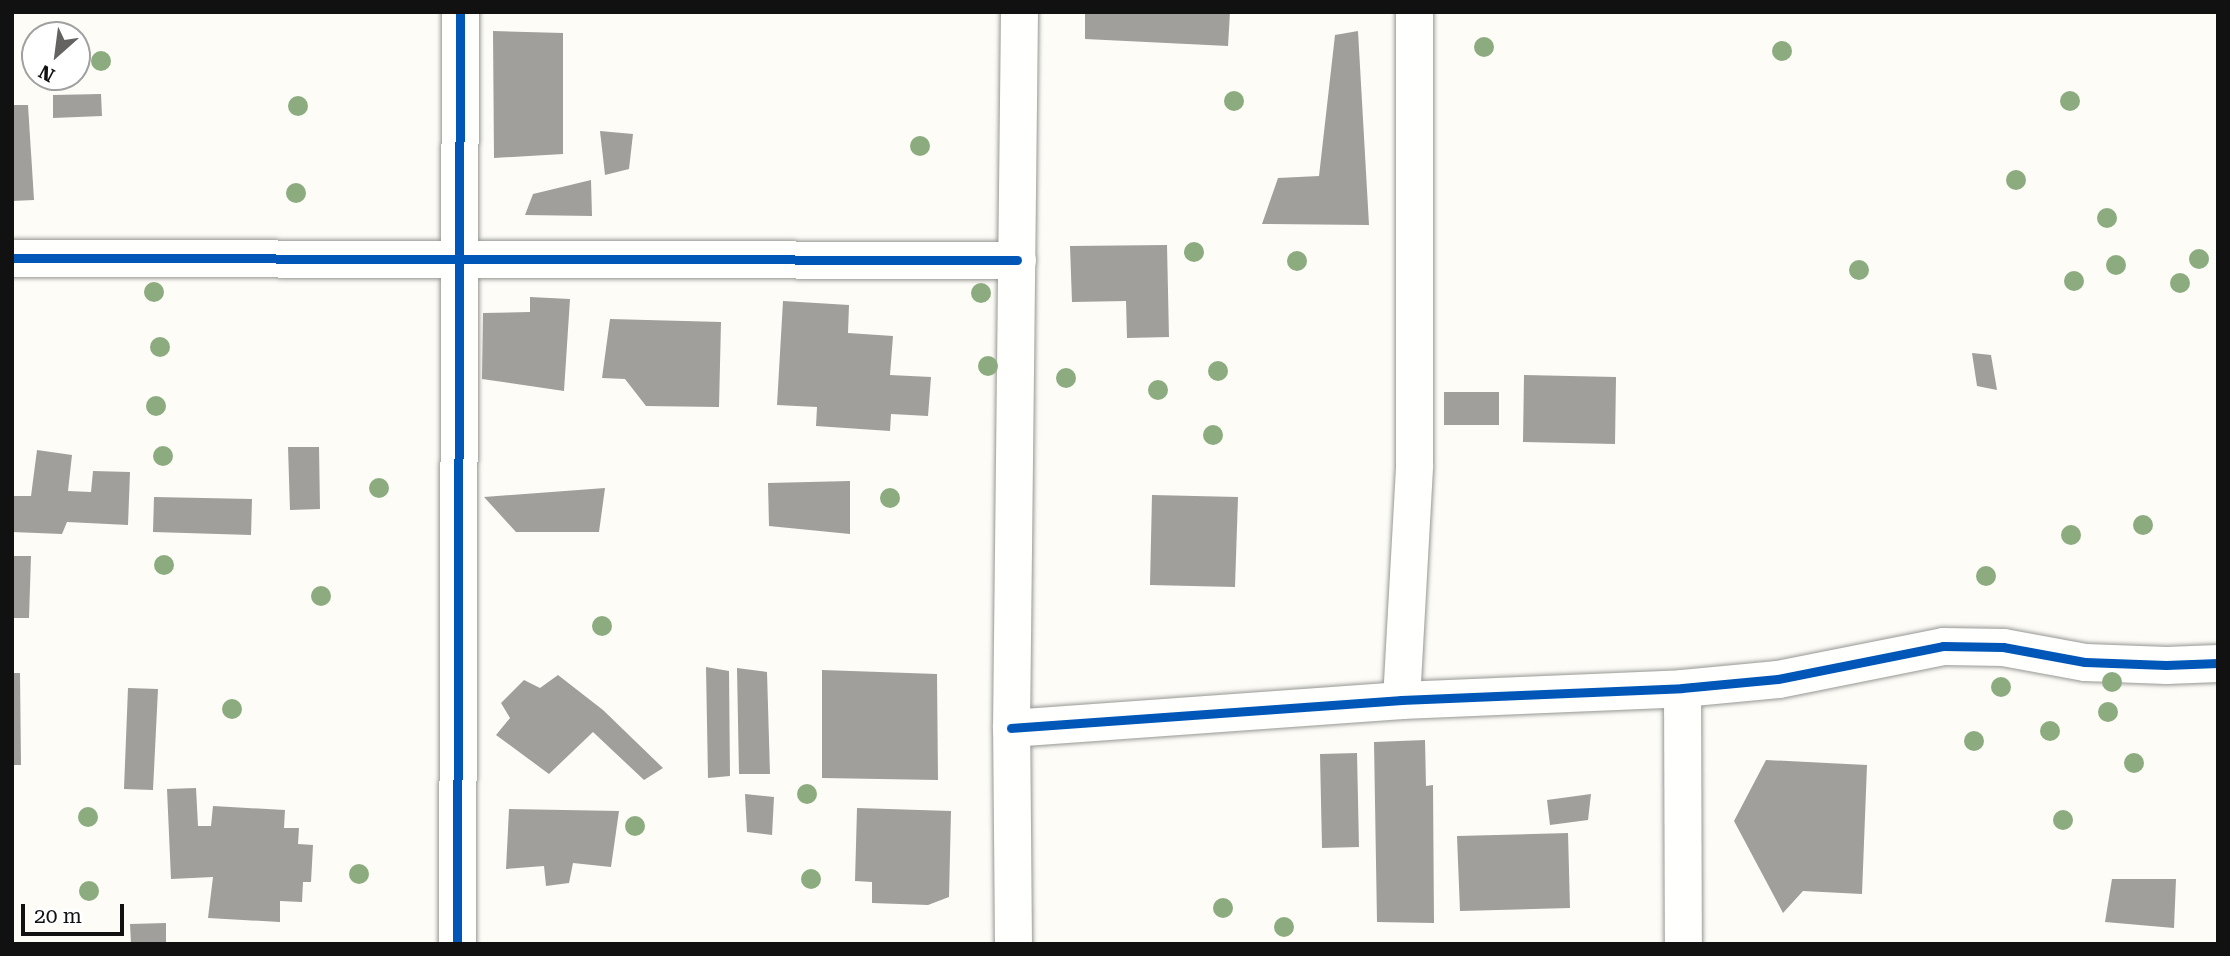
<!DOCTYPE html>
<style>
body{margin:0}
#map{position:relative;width:2230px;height:956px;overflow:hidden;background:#fdfcf7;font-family:"Roboto Serif",serif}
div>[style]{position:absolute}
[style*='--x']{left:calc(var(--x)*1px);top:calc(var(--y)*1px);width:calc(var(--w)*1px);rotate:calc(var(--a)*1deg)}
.building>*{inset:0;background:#a19f9c}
.roads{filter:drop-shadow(0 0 2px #979795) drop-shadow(0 0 2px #979795)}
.street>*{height:37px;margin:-18.5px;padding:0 18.5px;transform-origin:18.5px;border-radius:18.5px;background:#fffffe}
.cycleway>*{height:9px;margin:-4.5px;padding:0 4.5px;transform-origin:4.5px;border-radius:4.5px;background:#0057b8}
.trees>*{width:20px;height:20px;margin:-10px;border-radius:50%;background:#8cac80}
span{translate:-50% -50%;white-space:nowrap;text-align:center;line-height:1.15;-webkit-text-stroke:7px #fff;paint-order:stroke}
.frame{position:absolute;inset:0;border:14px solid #111;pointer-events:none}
.north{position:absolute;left:21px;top:21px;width:70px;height:70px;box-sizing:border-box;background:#fff;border:2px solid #a0a0a0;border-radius:50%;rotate:208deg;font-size:19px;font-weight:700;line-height:28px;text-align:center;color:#111}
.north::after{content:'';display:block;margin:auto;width:24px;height:32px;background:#646362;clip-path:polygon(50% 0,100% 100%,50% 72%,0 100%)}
.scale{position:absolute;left:21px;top:904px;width:103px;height:32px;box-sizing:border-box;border:4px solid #111;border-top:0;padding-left:9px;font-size:21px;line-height:24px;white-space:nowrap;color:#111;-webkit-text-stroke:5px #fff;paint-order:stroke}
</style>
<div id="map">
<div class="building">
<div style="clip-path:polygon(1085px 12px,1230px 12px,1228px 46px,1085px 39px)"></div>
<div style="clip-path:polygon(493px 31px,563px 33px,563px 154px,494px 158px)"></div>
<div style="clip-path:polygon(1358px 31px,1369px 225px,1262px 224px,1278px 178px,1319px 176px,1335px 35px)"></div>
<div style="clip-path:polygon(101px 94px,102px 116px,53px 118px,53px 95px)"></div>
<div style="clip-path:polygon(12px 105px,28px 105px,34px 200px,12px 201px)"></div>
<div style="clip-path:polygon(600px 131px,633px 134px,629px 169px,605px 175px)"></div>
<div style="clip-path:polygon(591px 180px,592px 216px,525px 215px,533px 194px)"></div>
<div style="clip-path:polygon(1167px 245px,1169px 337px,1127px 338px,1126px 301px,1072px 302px,1070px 246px)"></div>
<div style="clip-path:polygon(530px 297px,570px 299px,564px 391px,482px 379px,483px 313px,530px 312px)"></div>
<div style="clip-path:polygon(783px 301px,849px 305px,848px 333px,893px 336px,890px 375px,931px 377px,928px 416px,891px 414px,890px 431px,816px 426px,817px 407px,777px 405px)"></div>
<div style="clip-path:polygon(610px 319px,721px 322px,719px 407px,646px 406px,625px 379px,602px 378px)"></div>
<div style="clip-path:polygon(1972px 353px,1991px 355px,1997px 390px,1977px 386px)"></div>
<div style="clip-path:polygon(1524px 375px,1616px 377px,1615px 444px,1523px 442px)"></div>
<div style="clip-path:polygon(1444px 392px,1499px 392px,1499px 425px,1444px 425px)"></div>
<div style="clip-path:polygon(288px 447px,319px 447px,320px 509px,290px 510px)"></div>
<div style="clip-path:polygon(37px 450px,72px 455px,68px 491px,91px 492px,93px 471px,130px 472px,128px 525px,67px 522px,62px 534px,12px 532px,12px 496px,31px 496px)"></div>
<div style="clip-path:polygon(850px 481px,850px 534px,769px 526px,768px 483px)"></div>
<div style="clip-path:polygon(605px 488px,599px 532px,516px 532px,484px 497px)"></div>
<div style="clip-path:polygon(1152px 495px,1238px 497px,1235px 587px,1150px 585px)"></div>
<div style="clip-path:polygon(154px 497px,252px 499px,251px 535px,153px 532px)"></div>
<div style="clip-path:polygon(12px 556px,31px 556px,29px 618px,12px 618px)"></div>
<div style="clip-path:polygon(706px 667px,729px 671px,730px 776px,708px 778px)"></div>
<div style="clip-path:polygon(737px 668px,767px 672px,770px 774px,739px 774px)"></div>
<div style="clip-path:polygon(822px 670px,937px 674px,938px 780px,822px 778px)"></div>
<div style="clip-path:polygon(12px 673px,20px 673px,21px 765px,12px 765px)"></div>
<div style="clip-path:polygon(558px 675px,603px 710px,663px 768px,644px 780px,593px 732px,549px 774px,496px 735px,510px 718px,501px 703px,524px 680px,540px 688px)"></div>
<div style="clip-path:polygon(128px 688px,158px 689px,153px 790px,124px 789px)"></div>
<div style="clip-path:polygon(1425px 740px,1426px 786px,1433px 785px,1434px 923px,1377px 922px,1374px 742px)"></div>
<div style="clip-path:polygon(1357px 753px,1359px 847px,1322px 848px,1320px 754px)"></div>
<div style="clip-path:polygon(1766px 760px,1867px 765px,1862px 894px,1803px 891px,1783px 913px,1734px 821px)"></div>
<div style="clip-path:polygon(196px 788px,198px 826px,211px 826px,213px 806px,285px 810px,284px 828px,299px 828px,298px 844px,313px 845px,311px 882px,303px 882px,302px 902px,280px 901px,280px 922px,208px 918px,213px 877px,171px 879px,167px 789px)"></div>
<div style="clip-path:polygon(745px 794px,774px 797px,772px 835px,747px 832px)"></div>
<div style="clip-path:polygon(1591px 794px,1588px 820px,1550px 825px,1547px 800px)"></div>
<div style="clip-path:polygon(857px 808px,951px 811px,949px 897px,928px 905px,872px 903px,872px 882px,855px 881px)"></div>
<div style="clip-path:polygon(509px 809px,619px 811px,611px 867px,573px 863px,569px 883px,546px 886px,544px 866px,506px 869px)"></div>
<div style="clip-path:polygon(1568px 833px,1570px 908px,1460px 911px,1457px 836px)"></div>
<div style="clip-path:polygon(2112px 879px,2176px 879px,2174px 928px,2105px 922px)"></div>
<div style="clip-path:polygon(166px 923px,166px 944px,131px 944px,130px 924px)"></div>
</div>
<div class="roads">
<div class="street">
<div style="--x:12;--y:258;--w:1005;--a:0.11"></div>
<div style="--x:1682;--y:688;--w:256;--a:89.8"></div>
<div style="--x:1401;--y:700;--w:236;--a:-86.8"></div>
<div style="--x:1414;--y:464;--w:452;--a:-90"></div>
<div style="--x:1011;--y:728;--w:391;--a:-4.1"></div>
<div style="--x:1401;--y:700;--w:281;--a:-2.4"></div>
<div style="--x:1682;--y:688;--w:96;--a:-5.4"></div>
<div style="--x:1778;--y:679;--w:168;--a:-11.3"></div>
<div style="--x:1943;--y:646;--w:60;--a:1"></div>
<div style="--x:2003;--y:647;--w:83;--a:10.4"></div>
<div style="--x:2085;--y:662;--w:81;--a:2.1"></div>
<div style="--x:2166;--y:665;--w:52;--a:-2.2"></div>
<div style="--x:457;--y:944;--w:932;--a:-89.82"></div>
<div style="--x:1013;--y:944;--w:216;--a:-90.5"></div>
<div style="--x:1011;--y:728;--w:716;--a:-89.36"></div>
</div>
</div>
<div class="cycleway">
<div style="--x:12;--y:258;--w:1005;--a:0.11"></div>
<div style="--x:1011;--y:728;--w:391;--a:-4.1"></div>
<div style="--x:1401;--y:700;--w:281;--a:-2.4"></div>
<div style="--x:1682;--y:688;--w:96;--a:-5.4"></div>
<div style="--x:1778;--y:679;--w:168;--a:-11.3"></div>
<div style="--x:1943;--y:646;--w:60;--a:1"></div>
<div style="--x:2003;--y:647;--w:83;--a:10.4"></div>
<div style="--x:2085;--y:662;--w:81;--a:2.1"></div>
<div style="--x:2166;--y:665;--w:52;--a:-2.2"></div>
<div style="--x:457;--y:944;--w:932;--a:-89.82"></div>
</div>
<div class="trees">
<div style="left:1484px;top:47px"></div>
<div style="left:1782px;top:51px"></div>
<div style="left:101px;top:61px"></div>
<div style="left:1234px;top:101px"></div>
<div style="left:2070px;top:101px"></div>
<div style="left:298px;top:106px"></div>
<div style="left:920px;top:146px"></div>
<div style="left:2016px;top:180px"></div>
<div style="left:296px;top:193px"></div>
<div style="left:2107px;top:218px"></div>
<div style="left:1194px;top:252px"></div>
<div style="left:2199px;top:259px"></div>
<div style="left:1297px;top:261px"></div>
<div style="left:2116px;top:265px"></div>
<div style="left:1859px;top:270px"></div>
<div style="left:2074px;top:281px"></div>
<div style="left:2180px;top:283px"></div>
<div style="left:154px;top:292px"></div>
<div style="left:981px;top:293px"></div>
<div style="left:160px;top:347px"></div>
<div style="left:988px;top:366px"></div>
<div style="left:1218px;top:371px"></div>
<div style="left:1066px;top:378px"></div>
<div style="left:1158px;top:390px"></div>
<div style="left:156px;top:406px"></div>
<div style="left:1213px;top:435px"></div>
<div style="left:163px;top:456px"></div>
<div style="left:379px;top:488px"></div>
<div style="left:890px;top:498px"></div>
<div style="left:2143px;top:525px"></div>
<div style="left:2071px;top:535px"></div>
<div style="left:164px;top:565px"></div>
<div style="left:1986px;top:576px"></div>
<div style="left:321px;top:596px"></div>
<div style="left:602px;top:626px"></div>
<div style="left:2112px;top:682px"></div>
<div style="left:2001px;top:687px"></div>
<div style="left:232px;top:709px"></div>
<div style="left:2108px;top:712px"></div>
<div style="left:2050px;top:731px"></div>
<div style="left:1974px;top:741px"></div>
<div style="left:2134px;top:763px"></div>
<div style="left:807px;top:794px"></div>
<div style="left:88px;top:817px"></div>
<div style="left:2063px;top:820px"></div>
<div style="left:635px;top:826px"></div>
<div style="left:359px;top:874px"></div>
<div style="left:811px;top:879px"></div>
<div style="left:89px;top:891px"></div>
<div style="left:1223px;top:908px"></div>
<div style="left:1284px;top:927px"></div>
</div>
<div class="frame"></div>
<div class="north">N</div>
<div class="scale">20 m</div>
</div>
